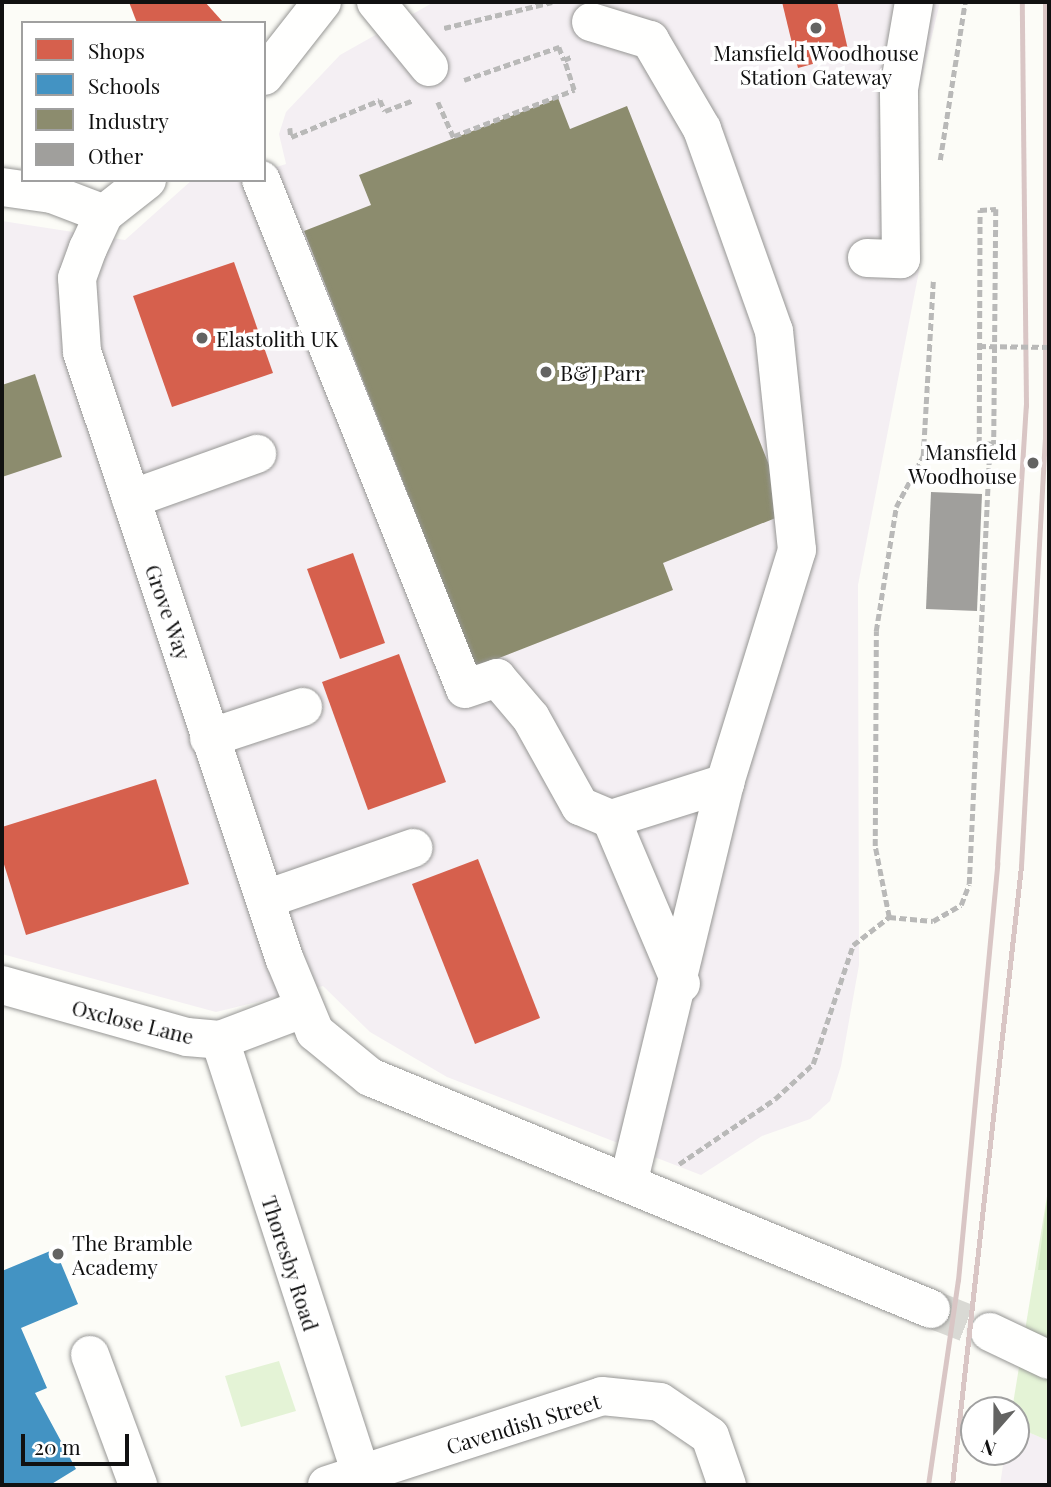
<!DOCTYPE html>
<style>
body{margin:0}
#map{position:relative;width:1051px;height:1487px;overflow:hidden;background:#fcfcf7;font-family:"Playfair Display",serif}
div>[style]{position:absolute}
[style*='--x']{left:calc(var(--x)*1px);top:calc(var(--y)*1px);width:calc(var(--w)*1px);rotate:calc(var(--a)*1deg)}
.industrial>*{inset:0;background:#f4eff3}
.green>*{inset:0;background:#e4f3d6}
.forest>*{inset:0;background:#d4ebc4}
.shops>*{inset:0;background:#d6604d}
.schools>*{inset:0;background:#4393c3}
.industry>*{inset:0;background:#8c8c6e}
.building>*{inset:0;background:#a09f9c}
.minor-tunnel>*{height:38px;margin-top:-19px;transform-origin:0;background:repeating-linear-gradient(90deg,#d9d9d4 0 38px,transparent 0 57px)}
.path>*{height:4.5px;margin-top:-2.25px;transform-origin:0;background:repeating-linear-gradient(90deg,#b9b9b8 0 7px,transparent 0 10.5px)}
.roads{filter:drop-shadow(0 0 2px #979795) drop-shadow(0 0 2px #979795)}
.minor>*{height:38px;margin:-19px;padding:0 19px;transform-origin:19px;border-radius:19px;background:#fffffe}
.rail>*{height:5px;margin:-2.5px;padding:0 2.5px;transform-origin:2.5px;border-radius:2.5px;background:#d9c6c5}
.path-bridge>*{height:4.5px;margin-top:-2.25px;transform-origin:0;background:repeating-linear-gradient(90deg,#b9b9b8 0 7px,transparent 0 10.5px)}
.dots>*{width:19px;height:19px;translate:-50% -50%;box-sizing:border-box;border:4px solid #fff;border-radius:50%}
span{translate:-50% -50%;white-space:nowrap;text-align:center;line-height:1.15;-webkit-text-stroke:7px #fff;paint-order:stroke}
.poi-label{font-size:21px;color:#111}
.left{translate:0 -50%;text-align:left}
.right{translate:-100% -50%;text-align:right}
.street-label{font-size:21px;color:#111}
.frame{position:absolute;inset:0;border:4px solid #111;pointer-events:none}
.legend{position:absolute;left:21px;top:21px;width:245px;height:161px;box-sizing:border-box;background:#fff;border:2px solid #a0a0a0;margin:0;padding:9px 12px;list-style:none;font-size:21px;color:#111}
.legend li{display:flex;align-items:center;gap:14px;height:35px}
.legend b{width:35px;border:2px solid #a0a0a0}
.north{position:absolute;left:960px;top:1396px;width:70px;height:70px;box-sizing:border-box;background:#fff;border:2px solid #a0a0a0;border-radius:50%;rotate:201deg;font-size:19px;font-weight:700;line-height:28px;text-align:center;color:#111}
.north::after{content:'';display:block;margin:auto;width:24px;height:32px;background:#636362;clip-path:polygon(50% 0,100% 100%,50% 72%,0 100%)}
.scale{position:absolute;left:21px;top:1434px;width:108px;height:32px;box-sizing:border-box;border:4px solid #111;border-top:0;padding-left:9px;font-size:21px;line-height:24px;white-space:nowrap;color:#111;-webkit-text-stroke:5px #fff;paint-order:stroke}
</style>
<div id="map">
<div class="industrial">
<div style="clip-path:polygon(434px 2px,940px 2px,918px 94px,919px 271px,858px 585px,859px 965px,841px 1066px,830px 1101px,810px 1119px,762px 1136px,701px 1175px,447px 1077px,370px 1032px,323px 986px,216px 1012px,2px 954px,2px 221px,125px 240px,192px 180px,264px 180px,264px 171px,286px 164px,279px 134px,286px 112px,340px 55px)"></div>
<div style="clip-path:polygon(1016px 1427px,1049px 1441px,1049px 1485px,1000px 1485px,1005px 1452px,1016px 1452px)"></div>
</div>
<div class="green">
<div style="clip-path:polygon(1049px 1184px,1049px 1441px,1016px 1427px,1012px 1410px)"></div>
<div style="clip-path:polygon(279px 1361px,296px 1411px,241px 1427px,225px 1376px)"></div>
</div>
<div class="forest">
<div style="clip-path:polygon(1049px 1184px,1049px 1270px,1038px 1270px)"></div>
</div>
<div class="shops">
<div style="clip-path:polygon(129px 2px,205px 2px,222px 21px,137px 23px)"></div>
<div style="clip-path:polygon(782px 2px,837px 2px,849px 54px,798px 68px)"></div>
<div style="clip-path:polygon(234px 262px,273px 373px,172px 407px,133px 296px)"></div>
<div style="clip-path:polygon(353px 553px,385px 643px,340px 659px,307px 569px)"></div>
<div style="clip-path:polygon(399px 654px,446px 782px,368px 810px,322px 682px)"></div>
<div style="clip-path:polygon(156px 779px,189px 884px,26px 935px,2px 858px,2px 827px)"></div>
<div style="clip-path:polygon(478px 859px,540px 1018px,475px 1044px,412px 884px)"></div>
</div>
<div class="schools">
<div style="clip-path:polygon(55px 1249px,78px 1304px,21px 1328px,47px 1388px,35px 1393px,76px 1469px,50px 1485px,2px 1485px,2px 1271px)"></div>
</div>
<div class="industry">
<div style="clip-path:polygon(558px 98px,570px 129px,627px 106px,788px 513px,663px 563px,673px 590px,476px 667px,304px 231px,371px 205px,359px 175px)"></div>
<div style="clip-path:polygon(35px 374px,62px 457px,2px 477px,2px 385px)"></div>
</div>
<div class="building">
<div style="clip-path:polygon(931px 492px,982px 494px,977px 611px,926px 609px)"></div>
</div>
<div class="minor-tunnel">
<div style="--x:931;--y:1309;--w:63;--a:21.3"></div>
</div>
<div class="path">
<div style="--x:444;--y:28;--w:111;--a:-13.5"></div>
<div style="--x:464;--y:80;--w:101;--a:-19.2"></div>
<div style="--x:559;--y:47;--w:14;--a:69"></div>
<div style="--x:564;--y:60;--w:10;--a:-24"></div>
<div style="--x:438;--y:102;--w:39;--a:66"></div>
<div style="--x:290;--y:128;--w:9;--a:84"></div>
<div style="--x:291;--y:137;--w:96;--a:-22.6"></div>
<div style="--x:380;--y:100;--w:12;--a:66"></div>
<div style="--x:385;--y:111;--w:31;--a:-21"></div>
<div style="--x:454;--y:136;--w:129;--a:-21"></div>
<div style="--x:574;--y:90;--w:32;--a:-108"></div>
<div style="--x:940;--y:160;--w:160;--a:-81"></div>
<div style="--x:996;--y:209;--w:235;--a:90.5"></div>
<div style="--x:994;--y:444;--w:15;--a:180"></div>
<div style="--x:979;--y:444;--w:234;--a:-89.8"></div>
<div style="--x:980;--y:210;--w:16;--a:-4"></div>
<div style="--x:889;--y:917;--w:72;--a:-101.2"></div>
<div style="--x:875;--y:846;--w:215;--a:-89.7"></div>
<div style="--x:876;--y:631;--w:126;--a:-80.8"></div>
<div style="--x:896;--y:507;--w:58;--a:-62.1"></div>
<div style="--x:923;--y:456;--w:175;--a:-86.7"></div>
<div style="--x:679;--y:1164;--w:116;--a:-34.1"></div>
<div style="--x:775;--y:1099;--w:52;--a:-42.6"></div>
<div style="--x:813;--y:1064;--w:126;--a:-71.4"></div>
<div style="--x:853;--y:945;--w:46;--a:-37.9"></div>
<div style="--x:889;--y:917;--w:44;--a:5.2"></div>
<div style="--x:933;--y:921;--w:32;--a:-30"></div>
<div style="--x:961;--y:905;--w:22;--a:-69"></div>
<div style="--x:969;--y:884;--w:441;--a:-87.3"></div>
</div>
<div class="roads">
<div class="minor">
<div style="--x:376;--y:2;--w:84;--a:50.8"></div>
<div style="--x:591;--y:22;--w:62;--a:17"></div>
<div style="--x:650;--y:40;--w:103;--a:59.7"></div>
<div style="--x:702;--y:129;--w:214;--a:70.4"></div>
<div style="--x:774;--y:331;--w:220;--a:84"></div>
<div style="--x:797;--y:550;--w:244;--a:107.2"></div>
<div style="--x:725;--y:783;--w:407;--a:103.6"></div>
<div style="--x:264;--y:76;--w:94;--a:-51.9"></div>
<div style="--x:147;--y:180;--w:55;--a:141.7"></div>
<div style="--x:104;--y:214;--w:38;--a:115"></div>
<div style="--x:88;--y:248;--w:32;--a:110"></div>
<div style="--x:77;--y:278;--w:74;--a:86.1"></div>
<div style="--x:82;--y:352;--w:641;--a:71.54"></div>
<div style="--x:285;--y:960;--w:78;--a:67.4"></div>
<div style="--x:315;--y:1032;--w:71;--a:39.3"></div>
<div style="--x:370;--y:1077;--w:607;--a:22.47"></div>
<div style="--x:261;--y:180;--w:548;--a:68.16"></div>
<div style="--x:465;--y:689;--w:34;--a:-19"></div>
<div style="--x:497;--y:678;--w:52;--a:49.6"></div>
<div style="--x:531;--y:718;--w:101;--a:60.9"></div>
<div style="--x:580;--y:806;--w:34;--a:23"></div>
<div style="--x:611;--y:819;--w:179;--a:67"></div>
<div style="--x:2;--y:187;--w:50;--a:8"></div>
<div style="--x:52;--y:194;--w:56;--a:21"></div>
<div style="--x:867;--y:258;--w:34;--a:2"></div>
<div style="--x:901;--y:259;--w:170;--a:-90.7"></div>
<div style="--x:899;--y:89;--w:88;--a:-80.2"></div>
<div style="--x:131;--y:499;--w:134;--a:-19.7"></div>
<div style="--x:209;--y:738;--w:99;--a:-18.3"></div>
<div style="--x:611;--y:819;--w:120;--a:-17.5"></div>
<div style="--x:266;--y:899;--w:156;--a:-19.1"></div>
<div style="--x:2;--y:985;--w:192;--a:15.7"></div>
<div style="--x:187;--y:1037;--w:33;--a:5"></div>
<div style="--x:220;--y:1040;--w:88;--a:-20.7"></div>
<div style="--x:220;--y:1040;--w:468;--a:72"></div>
<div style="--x:990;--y:1332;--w:65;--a:25.4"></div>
<div style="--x:90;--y:1355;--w:139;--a:69.7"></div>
<div style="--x:327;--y:1485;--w:289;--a:-17.9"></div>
<div style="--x:602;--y:1396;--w:58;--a:5.9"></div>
<div style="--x:660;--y:1402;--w:60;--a:34.2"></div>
<div style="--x:710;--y:1436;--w:52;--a:70.9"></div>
</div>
</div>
<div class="rail">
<div style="--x:928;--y:1485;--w:207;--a:-81.7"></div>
<div style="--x:958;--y:1280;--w:418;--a:-84.6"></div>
<div style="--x:997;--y:864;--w:459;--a:-86.4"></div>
<div style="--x:1026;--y:406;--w:404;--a:-90.6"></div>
<div style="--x:952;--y:1485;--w:623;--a:-83.64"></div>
<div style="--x:1021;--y:866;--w:426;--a:-86.8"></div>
<div style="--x:1045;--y:441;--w:439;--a:-90"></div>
</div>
<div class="path-bridge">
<div style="--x:979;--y:346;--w:70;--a:0.8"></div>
</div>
<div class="dots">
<div style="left:816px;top:28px;background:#636362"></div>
<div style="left:202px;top:338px;background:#636362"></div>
<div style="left:546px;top:372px;background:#636362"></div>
<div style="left:1033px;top:463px;background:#636362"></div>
<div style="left:58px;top:1254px;background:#636362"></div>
</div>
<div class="poi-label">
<span style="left:816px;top:64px">Mansfield Woodhouse<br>Station Gateway</span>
<span class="left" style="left:216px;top:338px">Elastolith UK</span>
<span class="left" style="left:560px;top:372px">B&amp;J Parr</span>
<span class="right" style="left:1017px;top:463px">Mansfield<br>Woodhouse</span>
<span class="left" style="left:72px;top:1254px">The Bramble<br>Academy</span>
</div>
<div class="street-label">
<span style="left:169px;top:612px;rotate:71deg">Grove Way</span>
<span style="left:133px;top:1021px;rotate:14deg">Oxclose Lane</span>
<span style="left:291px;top:1263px;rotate:72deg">Thoresby Road</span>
<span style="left:523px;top:1423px;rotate:-17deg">Cavendish Street</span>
</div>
<div class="frame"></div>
<ul class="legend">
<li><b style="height:19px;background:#d6604d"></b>Shops</li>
<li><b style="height:19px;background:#4393c3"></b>Schools</li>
<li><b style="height:19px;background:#8c8c6e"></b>Industry</li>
<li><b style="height:19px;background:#a09f9c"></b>Other</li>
</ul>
<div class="north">N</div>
<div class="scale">20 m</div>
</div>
